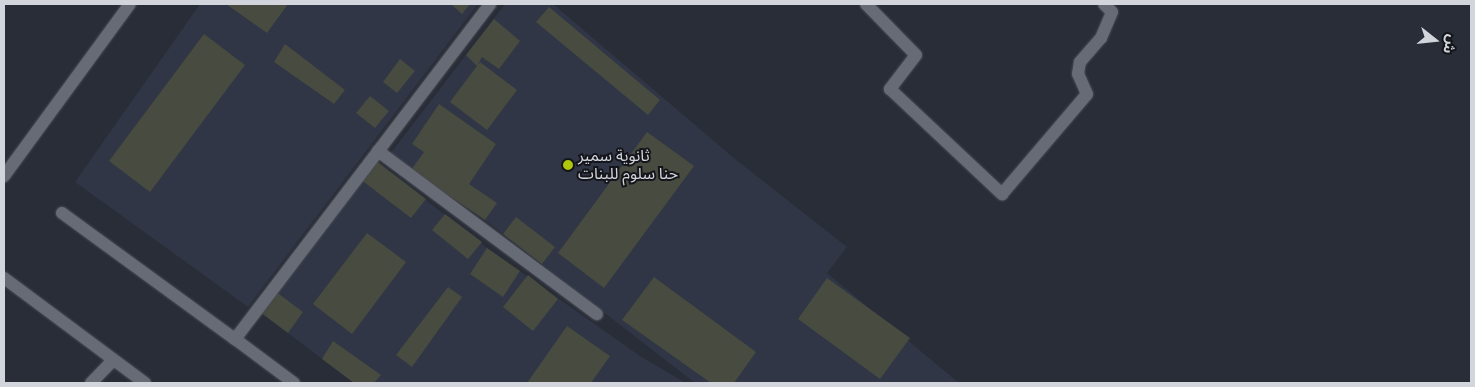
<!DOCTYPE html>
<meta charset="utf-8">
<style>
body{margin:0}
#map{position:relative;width:1475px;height:387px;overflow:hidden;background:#292d37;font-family:Karla,"Noto Sans Arabic",sans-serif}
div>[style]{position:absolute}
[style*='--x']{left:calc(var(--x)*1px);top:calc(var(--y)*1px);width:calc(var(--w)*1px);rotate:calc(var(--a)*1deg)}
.built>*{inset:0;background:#303646}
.building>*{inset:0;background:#484b3f}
.roads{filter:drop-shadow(0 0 1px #484b53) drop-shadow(0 0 1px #484b53)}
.minor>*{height:12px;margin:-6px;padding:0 6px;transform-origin:6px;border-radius:6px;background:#666b76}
.dots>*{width:14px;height:14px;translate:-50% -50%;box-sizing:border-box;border:2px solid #13151a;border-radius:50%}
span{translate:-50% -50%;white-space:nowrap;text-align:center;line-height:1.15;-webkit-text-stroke:4px #13151a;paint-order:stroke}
.poi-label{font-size:16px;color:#d2d5db}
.left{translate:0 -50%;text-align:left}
.frame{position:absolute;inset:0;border:5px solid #d2d5db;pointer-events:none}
.north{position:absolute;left:1410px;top:15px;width:50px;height:50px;-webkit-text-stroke:4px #13151a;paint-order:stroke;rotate:106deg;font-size:14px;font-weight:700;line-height:20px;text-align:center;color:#d2d5db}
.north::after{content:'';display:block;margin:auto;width:18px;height:22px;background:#d2d5db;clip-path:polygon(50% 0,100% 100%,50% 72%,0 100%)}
</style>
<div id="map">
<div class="built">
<div style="clip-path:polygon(200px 4px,478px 4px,248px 307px,75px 182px)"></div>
<div style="clip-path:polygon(505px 4px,553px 4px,735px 159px,847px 247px,827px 273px,959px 383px,695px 383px,485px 220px,390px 154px)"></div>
<div style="clip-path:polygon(375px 160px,487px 248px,640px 356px,686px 383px,354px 383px,260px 312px)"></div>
</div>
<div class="building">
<div style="clip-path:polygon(226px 4px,288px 4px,267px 33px)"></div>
<div style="clip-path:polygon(451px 4px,470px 4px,462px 14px)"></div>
<div style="clip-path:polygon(549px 7px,660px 100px,648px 115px,536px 22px)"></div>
<div style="clip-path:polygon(494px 19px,520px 41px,499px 69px,482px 57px,477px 66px,466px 55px)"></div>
<div style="clip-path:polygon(204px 34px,245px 65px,150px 192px,109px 161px)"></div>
<div style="clip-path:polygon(285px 44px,345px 90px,334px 104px,274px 62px)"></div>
<div style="clip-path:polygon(400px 59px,415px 71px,397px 93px,383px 82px)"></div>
<div style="clip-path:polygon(480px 62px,517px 90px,487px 130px,450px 102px)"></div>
<div style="clip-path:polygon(370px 96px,389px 111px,375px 128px,356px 113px)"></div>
<div style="clip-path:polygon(439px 104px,496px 144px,469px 184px,497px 203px,485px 220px,411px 170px,424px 152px,412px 144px)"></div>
<div style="clip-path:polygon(647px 132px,694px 166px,604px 288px,558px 253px)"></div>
<div style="clip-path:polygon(375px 160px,426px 199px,411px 218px,360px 179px)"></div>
<div style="clip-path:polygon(445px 214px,482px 242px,468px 259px,432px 230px)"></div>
<div style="clip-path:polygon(516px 217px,555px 247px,542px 264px,503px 234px)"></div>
<div style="clip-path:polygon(367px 233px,406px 262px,352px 334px,313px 304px)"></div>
<div style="clip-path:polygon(487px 248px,520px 271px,503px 297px,470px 274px)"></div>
<div style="clip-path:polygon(528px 275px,558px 299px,533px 331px,503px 307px)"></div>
<div style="clip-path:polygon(654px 277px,756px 352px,734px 383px,711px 383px,622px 320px)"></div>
<div style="clip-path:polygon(827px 278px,910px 338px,880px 379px,798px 319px)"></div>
<div style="clip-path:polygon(448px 287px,462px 297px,412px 367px,396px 355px)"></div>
<div style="clip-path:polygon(275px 291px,303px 312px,288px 333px,260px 312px)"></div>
<div style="clip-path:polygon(567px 326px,610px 356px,591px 383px,527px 383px)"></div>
<div style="clip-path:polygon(333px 341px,381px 375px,374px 383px,354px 383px,322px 359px)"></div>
</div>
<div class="roads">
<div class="minor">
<div style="--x:866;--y:4;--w:71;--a:45.6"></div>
<div style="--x:916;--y:55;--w:43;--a:127.4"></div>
<div style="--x:890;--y:89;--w:154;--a:43.2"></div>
<div style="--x:1002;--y:194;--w:131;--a:-49.6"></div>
<div style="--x:1087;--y:94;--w:22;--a:-114"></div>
<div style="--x:1078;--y:74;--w:12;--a:-81"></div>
<div style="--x:1080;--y:62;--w:32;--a:-49"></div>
<div style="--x:1101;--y:38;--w:28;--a:-67"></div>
<div style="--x:1112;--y:12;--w:11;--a:-135"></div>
<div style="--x:378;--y:151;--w:273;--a:36.7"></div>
<div style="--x:4;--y:176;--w:213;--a:-53.8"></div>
<div style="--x:62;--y:213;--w:214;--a:36.1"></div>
<div style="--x:4;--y:278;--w:176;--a:36.7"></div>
<div style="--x:91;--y:383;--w:32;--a:-46"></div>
<div style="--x:294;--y:383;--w:74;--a:-143.3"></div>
<div style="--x:235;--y:339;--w:421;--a:-52.7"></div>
</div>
</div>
<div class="dots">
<div style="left:568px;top:165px;background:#aec60b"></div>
</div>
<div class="poi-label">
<span class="left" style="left:578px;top:165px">ثانوية سمير<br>حنا سلوم للبنات</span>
</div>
<div class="frame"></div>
<div class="north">ش</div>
</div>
